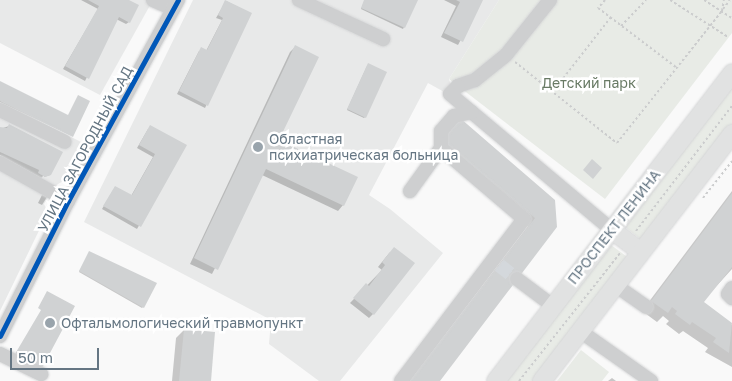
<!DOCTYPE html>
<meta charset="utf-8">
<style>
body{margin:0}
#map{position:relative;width:732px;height:381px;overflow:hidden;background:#f9f9f9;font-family:"Golos Text",sans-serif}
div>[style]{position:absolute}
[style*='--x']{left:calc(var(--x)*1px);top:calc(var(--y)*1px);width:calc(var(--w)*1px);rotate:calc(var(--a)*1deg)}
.built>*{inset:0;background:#e8e9e9}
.green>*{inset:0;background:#e8ebe6}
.shadow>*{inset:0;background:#0003}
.building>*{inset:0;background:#d0d2d3}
.minor-tunnel>*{height:14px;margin-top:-7px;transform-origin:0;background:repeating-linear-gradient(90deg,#d4d8dc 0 14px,transparent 0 21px)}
.path>*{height:2px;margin-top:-1px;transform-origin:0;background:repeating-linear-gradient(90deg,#cbcccd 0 2.5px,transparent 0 5px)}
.roads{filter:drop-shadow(0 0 1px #d5d6d7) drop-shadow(0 0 1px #d5d6d7)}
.minor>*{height:14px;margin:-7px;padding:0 7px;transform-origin:7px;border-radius:7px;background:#cecfd0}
.major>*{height:18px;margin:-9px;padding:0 9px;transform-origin:9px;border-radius:9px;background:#e1e2e2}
.cycleway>*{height:5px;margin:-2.5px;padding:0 2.5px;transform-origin:2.5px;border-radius:2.5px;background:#0057b8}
.dots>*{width:14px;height:14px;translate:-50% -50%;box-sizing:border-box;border:2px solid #fff;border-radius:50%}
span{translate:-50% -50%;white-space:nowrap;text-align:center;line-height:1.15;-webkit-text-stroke:5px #fff;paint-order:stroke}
.park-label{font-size:14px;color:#687a64}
.poi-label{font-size:14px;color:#657683}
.left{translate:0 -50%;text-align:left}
.street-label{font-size:14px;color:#657683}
.scale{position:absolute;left:10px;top:348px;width:89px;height:22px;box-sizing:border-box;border:2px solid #657683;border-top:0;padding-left:6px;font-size:15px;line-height:18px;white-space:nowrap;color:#657683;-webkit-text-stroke:4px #fff;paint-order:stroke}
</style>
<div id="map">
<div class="built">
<div style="clip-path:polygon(0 0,153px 0,100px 95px,0 43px)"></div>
<div style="clip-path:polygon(193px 0,499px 0,449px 79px,455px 98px,428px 83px,369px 195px,390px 209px,443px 253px,340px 381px,319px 381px,269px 344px,271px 320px,84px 222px)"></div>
<div style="clip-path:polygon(0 101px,83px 143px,63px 181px,55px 186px,44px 204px,48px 212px,0 311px)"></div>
</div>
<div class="green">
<div style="clip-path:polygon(499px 0,732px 0,732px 33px,605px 199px,449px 79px)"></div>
<div style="clip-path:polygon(732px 87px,732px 125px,643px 241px,625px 227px)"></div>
<div style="clip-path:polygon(611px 245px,630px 259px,535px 381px,503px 381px)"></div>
<div style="clip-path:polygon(581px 350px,609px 372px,602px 381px,557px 381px)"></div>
</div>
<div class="shadow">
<div style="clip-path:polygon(81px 0,126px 0,129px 22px,126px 24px,116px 19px,85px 81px,63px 69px,98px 9px)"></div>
<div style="clip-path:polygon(365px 0,417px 0,403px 29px,361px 9px)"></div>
<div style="clip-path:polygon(444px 0,482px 0,458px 45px,441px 37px,456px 6px)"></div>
<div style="clip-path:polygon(226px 1px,250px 13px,205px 108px,177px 94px,199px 51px,206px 51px,222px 20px,216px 18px)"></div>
<div style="clip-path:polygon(295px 47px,278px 141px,343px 205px,338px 211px,262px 175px,212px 274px,190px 264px,290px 52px)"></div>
<div style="clip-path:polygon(367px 66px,365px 117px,364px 118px,347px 110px)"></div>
<div style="clip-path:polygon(0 82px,72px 136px,0 102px)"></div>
<div style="clip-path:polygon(460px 119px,554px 201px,439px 381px,410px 381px,528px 226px,434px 146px)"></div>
<div style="clip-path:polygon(9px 126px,50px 175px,44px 177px,46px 173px,41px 178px,0 155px,0 129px)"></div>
<div style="clip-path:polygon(148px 129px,185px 146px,137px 229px,102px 209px,115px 187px,131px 196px,153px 157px,137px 148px)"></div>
<div style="clip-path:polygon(732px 191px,732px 269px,702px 302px,732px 325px,732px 367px,705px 352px,708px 348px,683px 331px,679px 334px,666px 324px,669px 321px,663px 316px,657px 322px,642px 311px)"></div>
<div style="clip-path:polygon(42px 195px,47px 197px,42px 205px,38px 203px)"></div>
<div style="clip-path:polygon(390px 252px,373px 314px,369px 318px,350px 303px,382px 270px,378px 267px)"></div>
<div style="clip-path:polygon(89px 253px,143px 307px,142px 308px,79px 272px)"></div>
<div style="clip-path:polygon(184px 330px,209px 381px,172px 381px,176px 338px)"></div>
<div style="clip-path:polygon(612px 378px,616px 381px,608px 381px)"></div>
</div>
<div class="building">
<div style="clip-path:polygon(88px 0,129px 0,139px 5px,130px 23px,119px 17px,89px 79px,65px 66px,99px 6px)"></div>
<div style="clip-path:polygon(225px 0,252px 13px,208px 106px,179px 91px,201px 47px,207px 50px,223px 18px,218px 15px)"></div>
<div style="clip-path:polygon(364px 0,418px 0,405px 28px,361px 8px)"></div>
<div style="clip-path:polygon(456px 0,483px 0,463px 42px,444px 33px,460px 2px)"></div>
<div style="clip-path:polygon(295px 45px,319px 57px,279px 140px,358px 177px,344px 206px,266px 169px,218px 270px,194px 258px)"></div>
<div style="clip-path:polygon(368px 63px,387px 72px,366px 118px,347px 109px)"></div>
<div style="clip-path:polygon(0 81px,68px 115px,78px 95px,90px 101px,73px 137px,0 101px)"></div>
<div style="clip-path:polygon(460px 118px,555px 200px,557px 227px,440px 381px,410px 381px,535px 218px,440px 138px)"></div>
<div style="clip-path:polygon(9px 124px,63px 152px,51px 175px,45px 177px,38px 173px,39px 170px,0 152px,0 127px,7px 128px)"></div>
<div style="clip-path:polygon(150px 125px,187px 145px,141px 227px,103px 206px,115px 186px,132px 195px,155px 154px,139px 145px)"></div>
<div style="clip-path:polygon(592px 159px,602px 168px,593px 179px,583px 170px)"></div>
<div style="clip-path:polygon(732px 193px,732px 267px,704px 302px,732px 323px,729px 353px,713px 342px,716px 338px,692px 322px,690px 325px,675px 314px,677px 311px,672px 307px,668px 313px,651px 301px)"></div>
<div style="clip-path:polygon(394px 247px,415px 263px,374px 315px,353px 298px,366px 283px,369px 286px,385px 265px,382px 262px)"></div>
<div style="clip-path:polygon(89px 251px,157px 283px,144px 308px,79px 271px)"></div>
<div style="clip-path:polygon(47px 291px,75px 306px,42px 368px,15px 354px,41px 310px,38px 308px)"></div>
<div style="clip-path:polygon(184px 329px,215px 332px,211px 381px,179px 381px)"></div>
</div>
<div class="minor-tunnel">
<div style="--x:499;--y:265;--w:23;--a:38"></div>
</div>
<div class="path">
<div style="--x:605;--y:0;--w:11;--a:131"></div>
<div style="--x:598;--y:8;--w:99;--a:37.2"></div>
<div style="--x:670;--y:0;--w:69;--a:32.5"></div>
<div style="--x:704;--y:0;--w:33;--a:33"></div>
<div style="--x:723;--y:9;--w:11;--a:-52"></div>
<div style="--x:621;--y:26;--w:36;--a:-46"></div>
<div style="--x:515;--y:62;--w:130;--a:38.5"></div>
<div style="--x:617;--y:143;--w:169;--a:-51.5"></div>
<div style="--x:722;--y:11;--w:11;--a:-80"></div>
<div style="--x:554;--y:90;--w:93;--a:-52"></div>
<div style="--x:703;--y:198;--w:47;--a:-51.9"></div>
<div style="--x:636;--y:231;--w:158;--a:-52.5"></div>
<div style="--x:519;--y:381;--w:163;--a:-51.7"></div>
</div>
<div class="roads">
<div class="minor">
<div style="--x:153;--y:0;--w:22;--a:24"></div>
<div style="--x:299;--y:0;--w:93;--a:24.9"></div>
<div style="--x:550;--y:0;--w:70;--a:128.7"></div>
<div style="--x:506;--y:55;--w:40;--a:141"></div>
<div style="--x:475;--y:80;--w:18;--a:161"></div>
<div style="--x:458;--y:86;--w:11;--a:135"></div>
<div style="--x:450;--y:94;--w:212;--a:40"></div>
<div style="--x:0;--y:110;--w:72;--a:26.2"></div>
<div style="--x:0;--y:163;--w:78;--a:29.2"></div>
<div style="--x:410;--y:191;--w:53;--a:-54.2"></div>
<div style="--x:441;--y:148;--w:17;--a:-90"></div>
<div style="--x:441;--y:131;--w:20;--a:-49"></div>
<div style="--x:454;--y:116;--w:18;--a:-13"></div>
<div style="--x:517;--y:279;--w:45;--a:36.9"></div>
<div style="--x:615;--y:285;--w:38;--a:35"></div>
<div style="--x:732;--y:288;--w:7;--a:124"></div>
<div style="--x:728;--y:294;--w:6;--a:45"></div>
<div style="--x:580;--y:331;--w:87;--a:35.2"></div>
<div style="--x:0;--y:336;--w:151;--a:-63.3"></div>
<div style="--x:68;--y:201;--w:229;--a:-61.3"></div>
<div style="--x:0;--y:354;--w:46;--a:26"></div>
<div style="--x:401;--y:381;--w:203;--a:-52.8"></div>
<div style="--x:524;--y:219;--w:109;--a:-139.5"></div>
</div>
<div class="major">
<div style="--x:612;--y:230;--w:36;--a:37"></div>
<div style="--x:496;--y:381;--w:388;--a:-52.5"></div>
<div style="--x:542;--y:381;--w:312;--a:-52.4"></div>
</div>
</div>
<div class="cycleway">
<div style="--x:0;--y:336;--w:151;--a:-63.3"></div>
<div style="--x:68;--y:201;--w:229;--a:-61.3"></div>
</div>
<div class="dots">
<div style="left:258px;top:147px;background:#99a4ac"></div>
<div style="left:50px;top:323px;background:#99a4ac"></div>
</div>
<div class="park-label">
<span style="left:589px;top:83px">Детский парк</span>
</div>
<div class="poi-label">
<span class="left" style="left:269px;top:147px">Областная<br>психиатрическая больница</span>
<span class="left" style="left:61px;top:323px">Офтальмологический травмопункт</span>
</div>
<div class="street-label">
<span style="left:85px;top:149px;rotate:-62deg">УЛИЦА ЗАГОРОДНЫЙ САД</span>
<span style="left:614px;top:227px;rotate:-52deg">ПРОСПЕКТ ЛЕНИНА</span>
</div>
<div class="scale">50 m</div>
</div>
